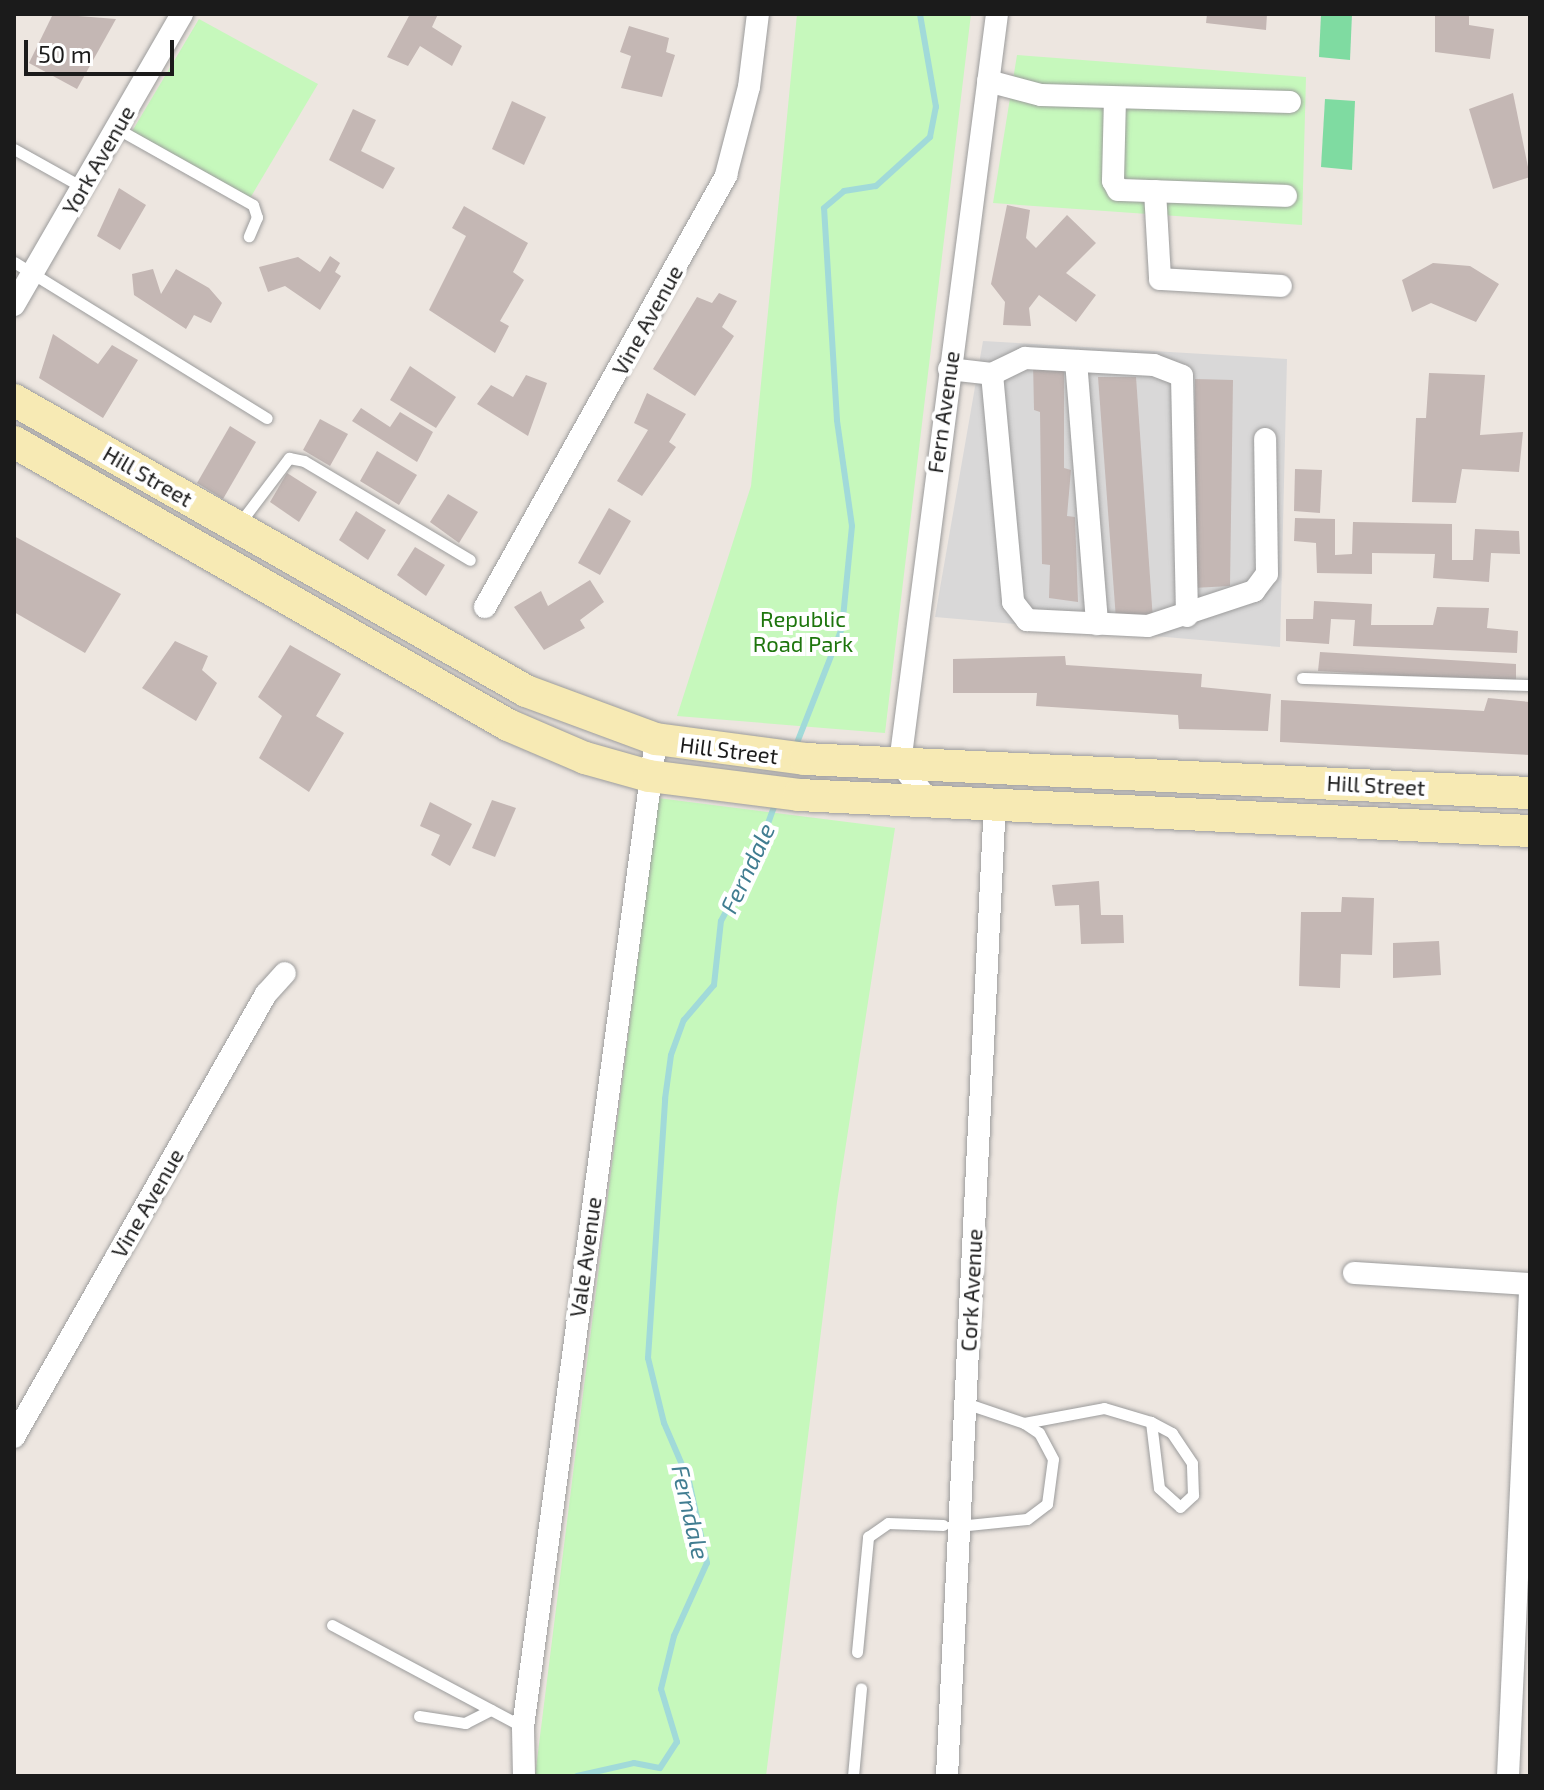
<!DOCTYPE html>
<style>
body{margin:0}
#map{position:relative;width:1544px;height:1790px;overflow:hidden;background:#ede6e0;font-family:"Exo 2",sans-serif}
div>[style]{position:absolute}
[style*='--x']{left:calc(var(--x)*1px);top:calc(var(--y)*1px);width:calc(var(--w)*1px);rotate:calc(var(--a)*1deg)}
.residential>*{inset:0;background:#d9d8d8}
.park>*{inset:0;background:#c6f8bc}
.pitch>*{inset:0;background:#7fdba1}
.stream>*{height:6px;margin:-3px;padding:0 3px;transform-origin:3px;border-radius:3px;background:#a1dad9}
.building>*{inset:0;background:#c4b7b4}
.roads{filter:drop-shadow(0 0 2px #9c9c9c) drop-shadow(0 0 2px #9c9c9c)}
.service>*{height:11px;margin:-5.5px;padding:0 5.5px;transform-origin:5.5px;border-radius:5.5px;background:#fff}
.minor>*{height:22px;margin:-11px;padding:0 11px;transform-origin:11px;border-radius:11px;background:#fff}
.secondary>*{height:32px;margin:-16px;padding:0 16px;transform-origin:16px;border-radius:16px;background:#f7eab4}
span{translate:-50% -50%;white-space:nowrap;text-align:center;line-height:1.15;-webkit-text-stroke:8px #fff;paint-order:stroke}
.street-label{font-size:22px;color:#1b1b1b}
.park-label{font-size:22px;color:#1e750d}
.water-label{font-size:24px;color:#417d91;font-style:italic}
.frame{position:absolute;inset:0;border:16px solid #1b1b1b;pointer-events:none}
.scale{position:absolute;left:24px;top:40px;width:150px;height:36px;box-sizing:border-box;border:4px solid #1b1b1b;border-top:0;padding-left:10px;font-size:24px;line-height:28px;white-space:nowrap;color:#1b1b1b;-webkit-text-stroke:6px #fff;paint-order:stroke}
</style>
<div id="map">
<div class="residential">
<div style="clip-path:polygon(983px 341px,1287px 359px,1280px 647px,935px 617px)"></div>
</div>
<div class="park">
<div style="clip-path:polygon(797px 14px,971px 14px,885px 733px,677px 716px,751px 486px)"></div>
<div style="clip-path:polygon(199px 19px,318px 84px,249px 200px,131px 133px)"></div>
<div style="clip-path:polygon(1017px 55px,1306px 77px,1302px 225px,993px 203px)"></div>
<div style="clip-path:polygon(658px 798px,895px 828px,837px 1202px,766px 1776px,535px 1776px)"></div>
</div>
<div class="pitch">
<div style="clip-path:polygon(1321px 14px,1352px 14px,1350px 60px,1319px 57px)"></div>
<div style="clip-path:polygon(1325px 99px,1355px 101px,1352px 170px,1321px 167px)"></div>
</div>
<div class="stream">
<div style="--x:795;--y:748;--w:129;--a:-68.6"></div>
<div style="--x:842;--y:628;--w:102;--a:-84.4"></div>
<div style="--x:852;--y:526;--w:107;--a:-98.1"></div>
<div style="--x:837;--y:420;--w:212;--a:-93.5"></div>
<div style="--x:824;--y:208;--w:26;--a:-40"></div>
<div style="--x:844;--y:191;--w:32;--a:-9"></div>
<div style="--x:876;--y:186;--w:73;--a:-42.2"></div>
<div style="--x:930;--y:137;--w:31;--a:-79"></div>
<div style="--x:936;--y:107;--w:94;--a:-99.8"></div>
<div style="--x:577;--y:1776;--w:58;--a:-12.8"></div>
<div style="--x:634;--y:1763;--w:26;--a:11"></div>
<div style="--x:660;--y:1768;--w:31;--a:-57"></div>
<div style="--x:677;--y:1742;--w:55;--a:-106.8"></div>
<div style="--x:661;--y:1689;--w:55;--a:-76.2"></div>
<div style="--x:674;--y:1636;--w:80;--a:-65.7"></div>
<div style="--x:707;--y:1563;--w:84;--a:-102.4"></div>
<div style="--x:689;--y:1481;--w:63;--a:-113.3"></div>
<div style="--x:664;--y:1423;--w:67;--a:-103.8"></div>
<div style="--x:648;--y:1358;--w:260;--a:-86.2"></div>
<div style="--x:665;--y:1099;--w:44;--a:-82.2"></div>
<div style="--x:671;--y:1055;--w:37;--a:-70"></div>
<div style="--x:684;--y:1020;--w:46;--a:-49.4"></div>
<div style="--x:714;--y:985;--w:64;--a:-83.8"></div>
<div style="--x:721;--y:921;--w:76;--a:-61.8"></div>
<div style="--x:757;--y:854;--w:53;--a:-70.2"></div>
</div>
<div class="building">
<div style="clip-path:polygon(53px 14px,116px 19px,77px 89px,29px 63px)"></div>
<div style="clip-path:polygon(410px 14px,438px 14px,432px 27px,462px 46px,452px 66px,420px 46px,408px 66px,387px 57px)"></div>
<div style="clip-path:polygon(1207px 14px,1267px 14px,1266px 30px,1206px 23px)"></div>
<div style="clip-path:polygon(1435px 14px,1469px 14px,1469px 25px,1494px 29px,1490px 59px,1435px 52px)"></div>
<div style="clip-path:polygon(629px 26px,669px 38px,666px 52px,675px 55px,662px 97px,621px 88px,631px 56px,620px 52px)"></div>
<div style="clip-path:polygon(1513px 93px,1530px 177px,1493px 189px,1469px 109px)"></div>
<div style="clip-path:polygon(512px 101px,546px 117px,524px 165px,492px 149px)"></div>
<div style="clip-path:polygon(353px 109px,376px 120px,361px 151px,395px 168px,383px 189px,329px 160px)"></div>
<div style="clip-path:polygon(119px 188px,146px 205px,120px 250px,97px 236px)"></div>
<div style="clip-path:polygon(1007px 205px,1030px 210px,1026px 238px,1036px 248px,1067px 215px,1096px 243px,1066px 273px,1096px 295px,1076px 322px,1039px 295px,1029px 308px,1031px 326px,1003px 325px,1005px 302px,991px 284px)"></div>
<div style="clip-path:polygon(464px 206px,528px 243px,513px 272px,524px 280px,500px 321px,509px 326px,495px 353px,429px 310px,466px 236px,452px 228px)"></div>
<div style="clip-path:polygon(330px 256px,340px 263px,335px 272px,341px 276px,320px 310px,285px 286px,268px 292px,259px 267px,298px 257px,320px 272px)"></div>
<div style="clip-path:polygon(1433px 263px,1470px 266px,1499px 284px,1476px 322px,1431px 303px,1412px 312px,1402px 280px)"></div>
<div style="clip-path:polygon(153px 269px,161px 294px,176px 269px,209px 288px,222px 303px,211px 323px,194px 315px,186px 329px,134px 295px,132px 274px)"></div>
<div style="clip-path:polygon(719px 293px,737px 301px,722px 327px,734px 336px,695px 396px,653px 369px,697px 297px,712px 303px)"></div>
<div style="clip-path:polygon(53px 334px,98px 364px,112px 345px,138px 360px,103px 418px,39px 378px)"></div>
<div style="clip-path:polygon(1033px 361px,1064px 366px,1064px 468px,1071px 470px,1067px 516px,1075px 517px,1078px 602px,1049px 598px,1050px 565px,1042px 564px,1040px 412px,1034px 410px)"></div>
<div style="clip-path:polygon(410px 366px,456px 397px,436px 428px,390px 400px)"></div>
<div style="clip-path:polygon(1429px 373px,1485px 375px,1480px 435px,1523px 432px,1519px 472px,1462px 469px,1456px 503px,1412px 502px,1416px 418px,1426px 418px)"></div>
<div style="clip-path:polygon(526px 375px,547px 383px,528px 436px,477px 404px,491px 385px,513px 397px)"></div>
<div style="clip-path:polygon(1098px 377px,1136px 377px,1153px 620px,1116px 619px)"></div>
<div style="clip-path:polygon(1195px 379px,1233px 380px,1230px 586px,1193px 588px)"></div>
<div style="clip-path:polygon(647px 393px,686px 414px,669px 442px,676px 447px,642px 496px,617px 481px,648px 430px,634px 423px)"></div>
<div style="clip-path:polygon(361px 408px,390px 427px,400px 412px,433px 432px,417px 462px,352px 421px)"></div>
<div style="clip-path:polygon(320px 419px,348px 434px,330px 466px,303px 450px)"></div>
<div style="clip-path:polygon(230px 426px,256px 442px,223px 499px,197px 483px)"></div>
<div style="clip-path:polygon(377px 451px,417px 475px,399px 505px,360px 481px)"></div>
<div style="clip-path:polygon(1295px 469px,1322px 470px,1320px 513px,1294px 511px)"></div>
<div style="clip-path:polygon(287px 473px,317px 492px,299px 522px,270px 502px)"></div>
<div style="clip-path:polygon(448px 494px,478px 512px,459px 543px,430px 522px)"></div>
<div style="clip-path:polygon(609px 508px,631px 521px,600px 575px,578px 563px)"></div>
<div style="clip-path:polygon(356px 511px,386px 530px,368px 560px,339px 540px)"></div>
<div style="clip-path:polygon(1295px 518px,1335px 519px,1335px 555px,1352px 554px,1353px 522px,1452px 524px,1452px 560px,1473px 560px,1475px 529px,1519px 531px,1520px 554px,1491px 553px,1489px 582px,1433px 578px,1435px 554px,1372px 553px,1372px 574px,1317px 573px,1316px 543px,1294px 541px)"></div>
<div style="clip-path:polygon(14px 536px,121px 594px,85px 653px,14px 612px)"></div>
<div style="clip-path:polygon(415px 547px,445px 565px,426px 596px,397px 575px)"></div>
<div style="clip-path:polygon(590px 580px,604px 602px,580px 620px,585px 628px,544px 650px,514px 607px,541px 591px,548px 606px)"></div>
<div style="clip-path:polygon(1314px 601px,1372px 604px,1371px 625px,1433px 625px,1437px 607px,1489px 608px,1487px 628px,1518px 631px,1517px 653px,1353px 646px,1355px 620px,1331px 619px,1329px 644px,1286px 641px,1286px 619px,1313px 619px)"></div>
<div style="clip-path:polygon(175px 641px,208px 656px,202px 670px,217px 683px,196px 721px,142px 688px)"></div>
<div style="clip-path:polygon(290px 645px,341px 674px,316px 716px,344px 733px,309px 792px,259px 758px,282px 716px,258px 697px)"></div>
<div style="clip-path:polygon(1320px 652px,1516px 664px,1516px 682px,1318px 671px)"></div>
<div style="clip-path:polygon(1065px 656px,1066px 665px,1202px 674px,1201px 687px,1271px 694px,1268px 731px,1179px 729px,1178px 715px,1036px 706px,1037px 693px,953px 693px,953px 659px)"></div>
<div style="clip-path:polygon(1488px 698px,1530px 702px,1530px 755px,1280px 742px,1281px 700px,1484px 711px)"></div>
<div style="clip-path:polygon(492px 800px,516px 808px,495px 857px,472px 848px)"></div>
<div style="clip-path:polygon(430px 802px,472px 824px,450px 866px,431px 855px,440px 835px,420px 826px)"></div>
<div style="clip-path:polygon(1099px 881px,1101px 915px,1123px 915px,1124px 943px,1081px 944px,1079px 905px,1055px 906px,1052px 885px)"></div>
<div style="clip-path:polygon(1342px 897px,1374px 898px,1372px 955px,1341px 954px,1340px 988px,1299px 986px,1301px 912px,1341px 912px)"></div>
<div style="clip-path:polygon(1439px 941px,1441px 975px,1393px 978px,1393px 943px)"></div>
</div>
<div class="roads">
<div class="service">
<div style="--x:116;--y:128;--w:157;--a:29.3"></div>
<div style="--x:253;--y:205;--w:13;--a:72"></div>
<div style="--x:257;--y:217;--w:21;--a:113"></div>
<div style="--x:14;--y:149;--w:78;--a:29.2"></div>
<div style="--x:14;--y:262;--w:297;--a:31.7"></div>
<div style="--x:239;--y:524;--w:83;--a:-52.9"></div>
<div style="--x:289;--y:458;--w:15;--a:11"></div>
<div style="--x:304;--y:461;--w:193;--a:30.8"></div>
<div style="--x:1302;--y:678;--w:228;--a:1.8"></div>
<div style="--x:965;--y:1403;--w:62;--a:18.7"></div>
<div style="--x:1024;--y:1423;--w:81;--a:-10.6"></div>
<div style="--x:1104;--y:1408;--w:49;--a:16.6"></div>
<div style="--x:1151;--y:1422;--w:66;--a:83.1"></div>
<div style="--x:1159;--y:1488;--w:28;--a:42"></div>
<div style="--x:1180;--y:1507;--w:18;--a:-43"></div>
<div style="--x:1193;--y:1495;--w:32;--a:-92"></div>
<div style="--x:1192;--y:1463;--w:36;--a:-124"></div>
<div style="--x:1172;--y:1433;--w:24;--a:-152"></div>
<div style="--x:958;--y:1526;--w:69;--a:-5.8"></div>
<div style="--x:1027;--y:1519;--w:25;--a:-37"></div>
<div style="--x:1047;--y:1504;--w:45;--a:-82.4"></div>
<div style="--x:1053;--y:1459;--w:30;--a:-118"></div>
<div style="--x:1039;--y:1433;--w:18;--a:-146"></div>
<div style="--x:332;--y:1625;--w:217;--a:28.1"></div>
<div style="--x:857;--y:1652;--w:116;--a:-84.5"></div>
<div style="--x:868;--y:1537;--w:24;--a:-35"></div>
<div style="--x:888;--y:1523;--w:55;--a:2.1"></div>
<div style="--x:419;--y:1716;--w:47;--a:8.7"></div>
<div style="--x:465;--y:1723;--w:29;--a:-27"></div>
<div style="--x:853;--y:1776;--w:88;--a:-84.8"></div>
</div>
<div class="minor">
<div style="--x:988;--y:81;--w:55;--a:14.8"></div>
<div style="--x:1041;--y:95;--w:249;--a:1.6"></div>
<div style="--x:1115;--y:98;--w:83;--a:91.4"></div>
<div style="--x:1113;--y:181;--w:10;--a:61"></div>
<div style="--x:1118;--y:190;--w:168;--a:2"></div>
<div style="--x:1155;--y:191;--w:88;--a:86.7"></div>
<div style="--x:1160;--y:279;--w:121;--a:3.3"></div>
<div style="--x:14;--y:305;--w:336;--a:-60"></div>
<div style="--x:1076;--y:361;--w:264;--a:85.4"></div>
<div style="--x:949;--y:369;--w:43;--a:6.6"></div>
<div style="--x:992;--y:374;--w:37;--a:-26"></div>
<div style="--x:1025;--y:358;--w:129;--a:3.1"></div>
<div style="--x:1154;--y:365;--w:30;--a:21"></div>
<div style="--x:1182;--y:376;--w:240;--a:88.8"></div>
<div style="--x:992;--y:374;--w:229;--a:84.7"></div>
<div style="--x:1013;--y:602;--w:23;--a:52"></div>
<div style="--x:1027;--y:620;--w:121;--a:2.8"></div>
<div style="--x:1148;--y:626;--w:112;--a:-18.3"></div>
<div style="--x:1254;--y:591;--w:21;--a:-53"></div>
<div style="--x:1267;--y:574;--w:135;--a:-90.8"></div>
<div style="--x:485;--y:607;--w:495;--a:-60.8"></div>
<div style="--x:726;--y:175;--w:91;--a:-75.4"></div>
<div style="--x:749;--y:87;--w:74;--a:-83"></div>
<div style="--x:928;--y:800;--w:46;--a:-127.1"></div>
<div style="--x:900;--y:763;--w:755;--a:-82.62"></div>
<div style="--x:1354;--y:1273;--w:176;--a:3.6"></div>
<div style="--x:14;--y:1437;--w:510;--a:-60.37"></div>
<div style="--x:266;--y:994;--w:28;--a:-48"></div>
<div style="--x:524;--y:1776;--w:49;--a:-91.2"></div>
<div style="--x:523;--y:1727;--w:997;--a:-82.33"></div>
<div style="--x:947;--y:1776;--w:974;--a:-87.18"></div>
<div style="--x:1508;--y:1776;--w:484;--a:-87.4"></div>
</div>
<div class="secondary">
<div style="--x:14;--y:400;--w:589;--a:29.61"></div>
<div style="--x:526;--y:691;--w:139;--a:20.3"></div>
<div style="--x:656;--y:739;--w:150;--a:7.6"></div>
<div style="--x:805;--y:759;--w:726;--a:2.69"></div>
<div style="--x:14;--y:442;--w:569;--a:29.81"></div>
<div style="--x:508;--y:725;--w:84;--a:23.2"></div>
<div style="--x:585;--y:758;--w:66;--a:15.7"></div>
<div style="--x:649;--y:776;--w:151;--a:7.2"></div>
<div style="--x:799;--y:795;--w:732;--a:2.82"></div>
</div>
</div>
<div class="street-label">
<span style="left:98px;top:160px;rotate:-60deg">York Avenue</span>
<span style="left:647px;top:320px;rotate:-61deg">Vine Avenue</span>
<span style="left:943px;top:412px;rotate:-82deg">Fern Avenue</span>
<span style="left:148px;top:476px;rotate:30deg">Hill Street</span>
<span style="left:729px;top:750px;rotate:7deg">Hill Street</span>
<span style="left:1376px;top:785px;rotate:3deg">Hill Street</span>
<span style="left:147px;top:1203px;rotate:-60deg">Vine Avenue</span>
<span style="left:585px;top:1257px;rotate:-82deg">Vale Avenue</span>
<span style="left:971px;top:1290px;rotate:-87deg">Cork Avenue</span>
</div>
<div class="park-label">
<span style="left:803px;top:631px">Republic<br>Road Park</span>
</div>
<div class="water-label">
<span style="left:747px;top:868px;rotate:-65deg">Ferndale</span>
<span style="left:691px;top:1512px;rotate:77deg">Ferndale</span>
</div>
<div class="frame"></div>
<div class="scale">50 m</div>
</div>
